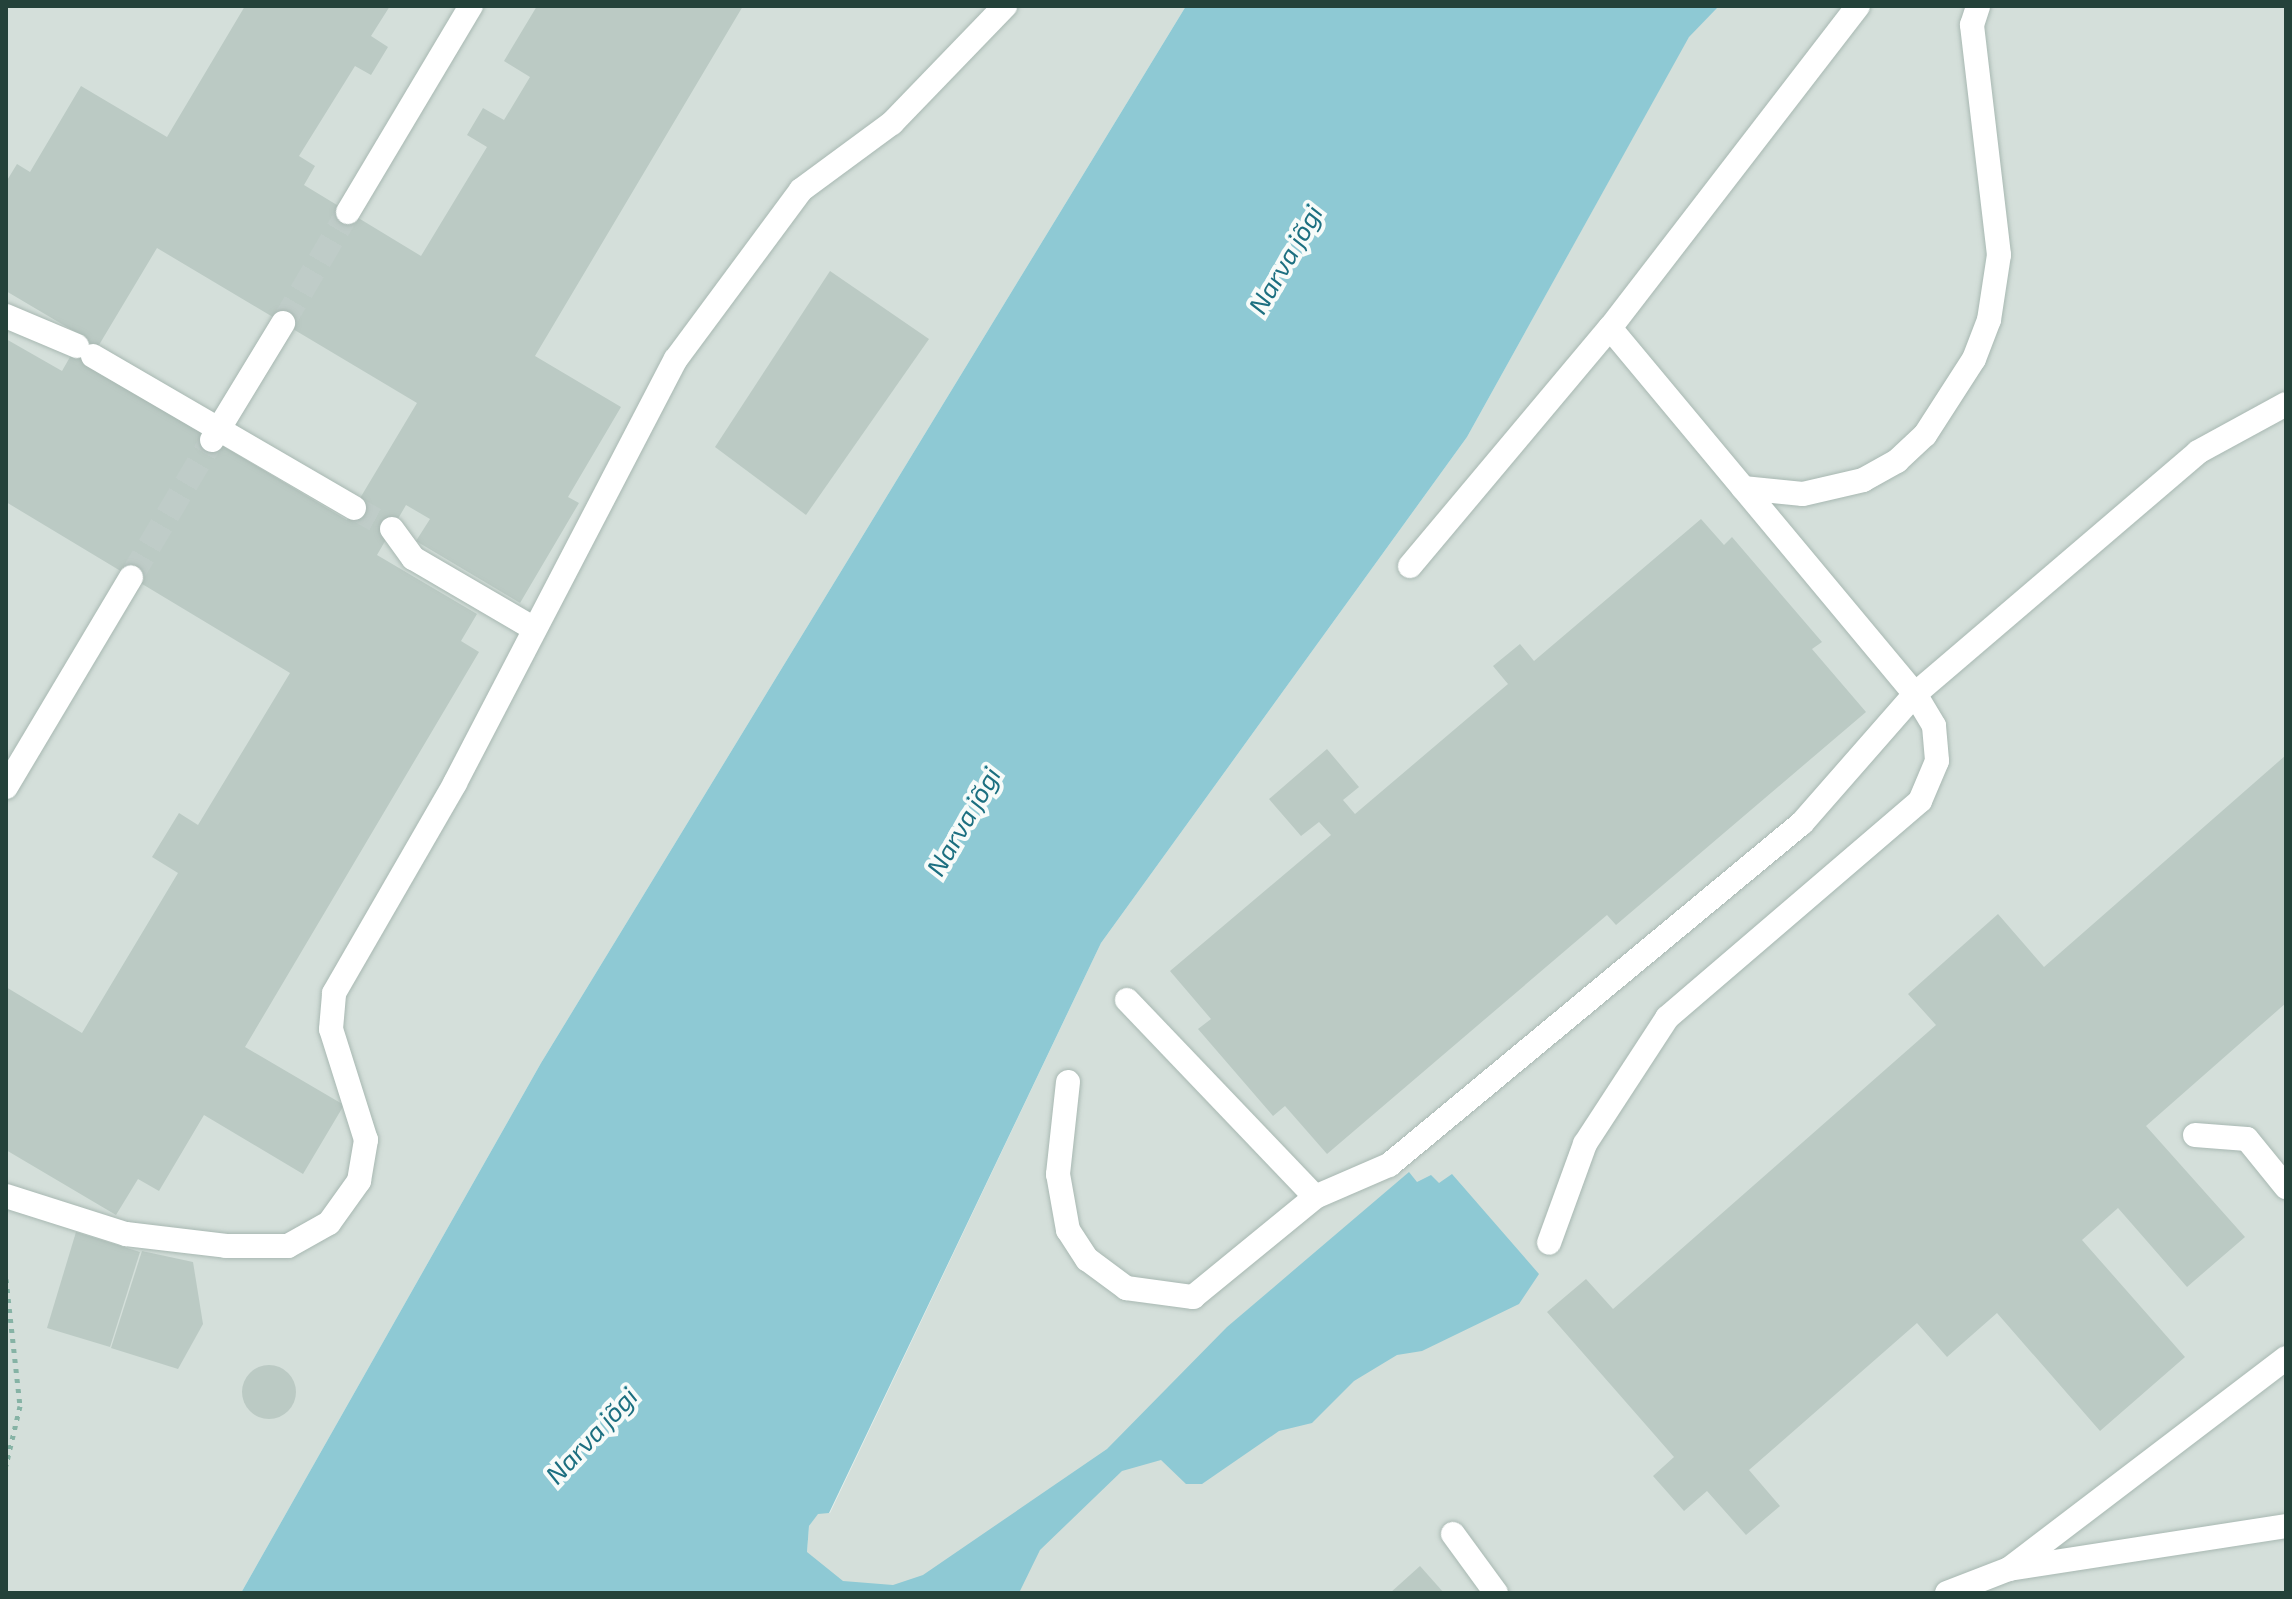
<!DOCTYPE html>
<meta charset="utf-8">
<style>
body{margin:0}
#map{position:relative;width:2292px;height:1599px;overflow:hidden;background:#e6efeb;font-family:"Exo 2",sans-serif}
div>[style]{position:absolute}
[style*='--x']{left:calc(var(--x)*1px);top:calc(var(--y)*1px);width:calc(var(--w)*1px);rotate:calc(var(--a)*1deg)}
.built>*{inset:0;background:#d4dfda}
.water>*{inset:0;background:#8ec9d4}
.building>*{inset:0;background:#bbcac4}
.round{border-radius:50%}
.minor-tunnel>*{height:24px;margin-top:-12px;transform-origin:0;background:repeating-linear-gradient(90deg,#bfccc8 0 24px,transparent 0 36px)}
.path>*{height:5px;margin-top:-2.5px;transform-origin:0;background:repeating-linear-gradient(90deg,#86b3a5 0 4px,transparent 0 10px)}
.roads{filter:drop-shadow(0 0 2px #a8b8b2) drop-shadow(0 0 2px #a8b8b2)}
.minor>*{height:24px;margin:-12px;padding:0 12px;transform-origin:12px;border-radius:12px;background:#fff}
span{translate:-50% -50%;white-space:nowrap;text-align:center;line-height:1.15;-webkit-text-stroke:8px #f7fbf9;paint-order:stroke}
.water-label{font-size:26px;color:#1c6f80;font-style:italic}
.frame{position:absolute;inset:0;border:8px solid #24423a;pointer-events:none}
</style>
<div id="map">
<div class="built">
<div style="clip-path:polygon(6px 6px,1186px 6px,541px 1063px,241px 1593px,6px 1593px)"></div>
<div style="clip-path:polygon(1719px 6px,2286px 6px,2286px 1593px,788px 1593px,807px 1552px,809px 1526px,818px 1513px,830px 1513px,1101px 943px,1467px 437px,1689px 36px)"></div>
</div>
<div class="water">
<div style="clip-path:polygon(1186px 6px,1719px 6px,1689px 37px,1467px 437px,1101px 943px,829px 1513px,818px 1514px,809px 1526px,807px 1552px,843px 1581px,893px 1585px,923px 1575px,1107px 1449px,1227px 1327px,1409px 1172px,1417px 1182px,1431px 1175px,1439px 1183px,1452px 1174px,1539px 1274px,1519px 1304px,1422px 1351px,1397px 1355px,1354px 1381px,1312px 1423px,1279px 1431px,1202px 1484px,1186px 1484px,1161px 1460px,1122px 1471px,1040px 1550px,1019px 1593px,241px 1593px,541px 1063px)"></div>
</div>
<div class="building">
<div style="clip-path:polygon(evenodd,245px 6px,390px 6px,371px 36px,388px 47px,371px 75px,355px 66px,299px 156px,315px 166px,304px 185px,421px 256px,487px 147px,467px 135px,483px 108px,504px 120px,530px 77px,504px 61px,537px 6px,743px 6px,535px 356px,621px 407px,568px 497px,579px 503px,520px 603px,416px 541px,430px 519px,406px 505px,377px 555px,477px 614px,461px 641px,479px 652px,245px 1047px,344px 1105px,303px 1174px,204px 1115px,159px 1191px,138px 1179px,116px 1215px,6px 1150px,6px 987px,82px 1033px,178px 873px,152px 857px,179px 813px,198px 825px,290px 673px,6px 502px,6px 339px,62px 371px,82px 336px,6px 291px,6px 182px,17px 164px,30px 172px,81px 86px,167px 137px,245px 6px,157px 248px,417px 403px,347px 520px,87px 365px,157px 248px)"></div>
<div style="clip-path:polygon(830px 271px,929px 339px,806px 515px,715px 447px)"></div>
<div style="clip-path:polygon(1701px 519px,1724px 545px,1732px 537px,1822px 642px,1812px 649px,1866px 712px,1616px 925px,1607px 915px,1327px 1154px,1285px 1106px,1273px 1116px,1198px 1029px,1211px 1019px,1170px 971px,1331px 835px,1319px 822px,1301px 836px,1269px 799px,1327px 749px,1359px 787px,1343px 800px,1355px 814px,1508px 684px,1493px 666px,1520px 644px,1534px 661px)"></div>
<div style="clip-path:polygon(2286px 755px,2286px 1003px,2146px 1126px,2245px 1237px,2187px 1287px,2118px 1208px,2082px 1240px,2185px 1357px,2100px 1431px,1997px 1313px,1947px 1357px,1917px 1323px,1749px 1470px,1780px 1506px,1746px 1535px,1707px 1491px,1684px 1511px,1653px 1476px,1674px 1457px,1547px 1312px,1586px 1279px,1613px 1309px,1936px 1025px,1908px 994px,1998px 914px,2044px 967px)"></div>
<div style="clip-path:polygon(76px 1232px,140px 1252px,110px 1347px,47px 1328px)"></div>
<div style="clip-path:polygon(142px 1251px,193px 1262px,203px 1324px,178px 1369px,111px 1348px)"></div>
<div class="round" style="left:242px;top:1365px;width:54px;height:54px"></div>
<div style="clip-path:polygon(1420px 1566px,1444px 1593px,1390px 1593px)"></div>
</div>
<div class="minor-tunnel">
<div style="--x:283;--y:323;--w:129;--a:-59.6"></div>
<div style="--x:354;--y:508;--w:43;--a:28.9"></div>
<div style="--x:131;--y:577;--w:159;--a:-59.4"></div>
</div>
<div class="path">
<div style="--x:6;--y:1279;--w:128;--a:83.7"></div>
<div style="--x:20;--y:1406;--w:61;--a:103.3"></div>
</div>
<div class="roads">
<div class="minor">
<div style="--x:348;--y:212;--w:240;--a:-59.2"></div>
<div style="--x:6;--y:316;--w:77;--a:22.9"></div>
<div style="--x:1610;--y:328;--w:476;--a:50.2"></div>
<div style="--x:1915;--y:694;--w:372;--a:-40.5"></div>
<div style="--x:2198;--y:452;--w:100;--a:-28.6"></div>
<div style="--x:93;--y:356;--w:302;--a:30.2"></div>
<div style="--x:212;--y:440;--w:137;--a:-58.7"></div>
<div style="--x:1743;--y:488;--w:60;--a:5.7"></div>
<div style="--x:1803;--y:494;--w:62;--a:-13.1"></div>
<div style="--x:1863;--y:480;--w:39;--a:-29"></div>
<div style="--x:1897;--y:461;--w:38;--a:-43"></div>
<div style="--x:1925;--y:435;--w:90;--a:-57.2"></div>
<div style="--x:1974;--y:359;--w:42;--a:-69"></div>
<div style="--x:1989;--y:320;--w:66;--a:-81.3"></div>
<div style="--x:1999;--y:255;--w:232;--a:-96.7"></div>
<div style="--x:1972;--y:25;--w:20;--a:-72"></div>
<div style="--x:392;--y:529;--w:36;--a:54"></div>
<div style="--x:413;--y:558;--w:139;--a:30.3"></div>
<div style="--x:1410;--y:566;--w:311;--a:-50"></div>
<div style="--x:1610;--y:328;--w:406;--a:-52.4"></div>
<div style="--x:6;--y:787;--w:244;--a:-59.2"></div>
<div style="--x:1127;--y:1000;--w:272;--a:46.3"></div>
<div style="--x:1068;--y:1082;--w:93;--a:96.2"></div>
<div style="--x:1058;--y:1174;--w:57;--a:79.9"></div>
<div style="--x:1068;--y:1230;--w:35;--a:57"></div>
<div style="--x:1087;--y:1259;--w:49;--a:36.6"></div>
<div style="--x:1126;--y:1288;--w:68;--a:7.7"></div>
<div style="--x:1193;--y:1297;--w:158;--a:-39.3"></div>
<div style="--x:1315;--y:1197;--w:81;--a:-23.4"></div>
<div style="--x:1389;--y:1165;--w:536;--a:-39.63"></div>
<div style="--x:1802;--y:823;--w:171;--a:-48.8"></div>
<div style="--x:1915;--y:694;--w:37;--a:59"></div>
<div style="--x:1934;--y:726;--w:35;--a:85"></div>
<div style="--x:1937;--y:761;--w:43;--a:113"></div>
<div style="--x:1920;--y:801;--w:333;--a:139.4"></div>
<div style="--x:1667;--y:1018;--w:150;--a:123.1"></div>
<div style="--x:1585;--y:1144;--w:105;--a:110"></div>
<div style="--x:2195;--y:1135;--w:52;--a:4.4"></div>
<div style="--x:2247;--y:1139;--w:62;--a:50.9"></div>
<div style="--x:6;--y:1196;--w:126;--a:17.6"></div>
<div style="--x:126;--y:1234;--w:101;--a:6.8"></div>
<div style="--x:226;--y:1246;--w:62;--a:0"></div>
<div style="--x:288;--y:1246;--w:47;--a:-29.3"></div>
<div style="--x:329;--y:1223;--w:52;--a:-54.5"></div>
<div style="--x:359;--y:1181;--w:42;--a:-80.3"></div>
<div style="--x:366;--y:1140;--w:116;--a:-107.5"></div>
<div style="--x:331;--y:1029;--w:36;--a:-85"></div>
<div style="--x:334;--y:993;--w:242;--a:-60"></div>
<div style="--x:455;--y:783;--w:478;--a:-62.5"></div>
<div style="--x:676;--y:359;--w:210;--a:-53.5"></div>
<div style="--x:801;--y:190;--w:113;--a:-36.4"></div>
<div style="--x:892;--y:123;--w:163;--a:-46"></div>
<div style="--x:1453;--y:1534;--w:73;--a:53.9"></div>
<div style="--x:2009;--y:1569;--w:348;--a:-37.3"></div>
<div style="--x:1947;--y:1593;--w:66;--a:-21.2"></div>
<div style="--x:2009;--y:1569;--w:280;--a:-8.8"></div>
</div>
</div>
<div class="water-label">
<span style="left:1285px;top:259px;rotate:-60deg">Narva jõgi</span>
<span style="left:963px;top:821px;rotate:-60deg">Narva jõgi</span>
<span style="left:591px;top:1435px;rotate:-47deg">Narva jõgi</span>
</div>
<div class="frame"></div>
</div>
